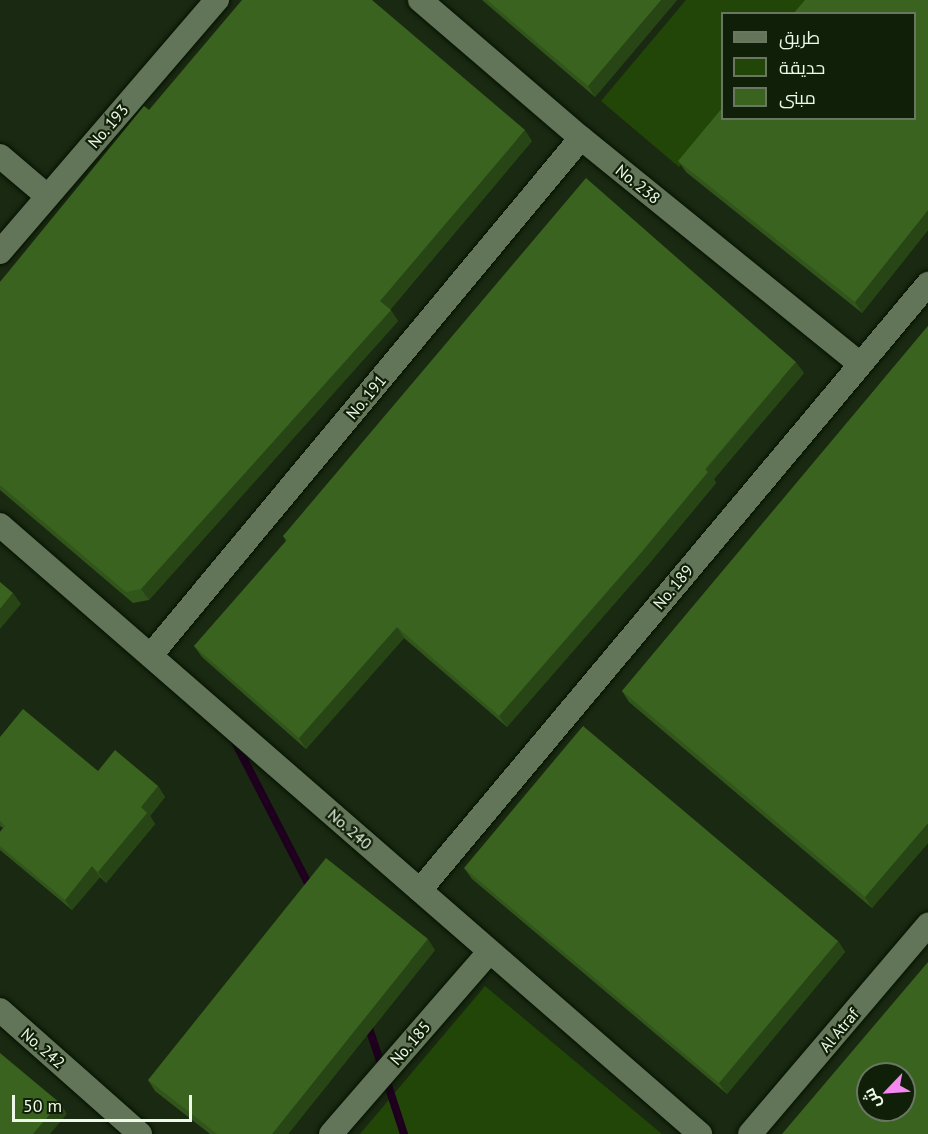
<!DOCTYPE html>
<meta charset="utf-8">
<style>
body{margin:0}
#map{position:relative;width:928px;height:1134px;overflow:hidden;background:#1a2911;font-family:"PT Sans",Cairo,sans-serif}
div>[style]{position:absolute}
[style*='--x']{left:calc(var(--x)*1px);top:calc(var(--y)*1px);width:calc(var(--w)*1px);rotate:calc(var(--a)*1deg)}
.green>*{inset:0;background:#224607}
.stream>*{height:8px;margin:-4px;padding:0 4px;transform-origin:4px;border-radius:4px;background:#1e001e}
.roads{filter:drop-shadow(0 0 2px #041200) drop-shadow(0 0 2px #041200)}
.street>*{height:24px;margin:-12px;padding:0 12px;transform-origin:12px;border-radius:12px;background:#627559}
.wall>*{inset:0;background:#31551b}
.shaded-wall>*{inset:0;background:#284516}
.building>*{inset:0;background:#39631f}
span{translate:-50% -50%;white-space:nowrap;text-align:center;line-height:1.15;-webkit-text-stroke:4.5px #102008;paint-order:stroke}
.street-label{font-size:16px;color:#edf8e8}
.legend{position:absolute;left:721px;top:12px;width:195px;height:108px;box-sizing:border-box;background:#102008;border:2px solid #687662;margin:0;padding:8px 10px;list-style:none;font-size:18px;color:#edf8e8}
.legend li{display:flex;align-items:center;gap:12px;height:30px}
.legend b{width:30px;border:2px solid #687662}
.north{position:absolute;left:856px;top:1062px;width:60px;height:60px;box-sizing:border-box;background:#102008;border:2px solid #687662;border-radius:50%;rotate:245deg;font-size:16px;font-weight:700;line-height:24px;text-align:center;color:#edf8e8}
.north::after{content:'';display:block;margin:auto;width:21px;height:27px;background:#f589ef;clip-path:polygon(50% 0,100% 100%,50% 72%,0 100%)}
.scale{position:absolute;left:12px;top:1095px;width:180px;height:27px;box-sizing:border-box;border:3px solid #edf8e8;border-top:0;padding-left:8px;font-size:18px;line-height:21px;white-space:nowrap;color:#edf8e8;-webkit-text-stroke:4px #102008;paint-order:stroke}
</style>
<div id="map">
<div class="green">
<div style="clip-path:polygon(686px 0,820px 0,808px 13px,722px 14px,722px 115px,679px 167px,601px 101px)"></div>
<div style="clip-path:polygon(485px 986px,662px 1134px,360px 1134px)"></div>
</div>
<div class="stream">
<div style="--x:234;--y:740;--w:168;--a:62.7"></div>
<div style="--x:367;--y:1022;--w:47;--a:71.6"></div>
<div style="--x:386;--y:1079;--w:58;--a:71.9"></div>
</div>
<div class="roads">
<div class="street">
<div style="--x:420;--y:0;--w:212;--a:40.6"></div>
<div style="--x:581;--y:138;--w:358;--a:39"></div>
<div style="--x:0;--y:156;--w:62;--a:40.4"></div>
<div style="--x:0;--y:252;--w:333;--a:-49.3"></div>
<div style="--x:0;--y:525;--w:928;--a:41.02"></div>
<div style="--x:151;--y:655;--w:672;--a:-50.25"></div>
<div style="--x:420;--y:890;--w:791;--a:-50.03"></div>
<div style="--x:0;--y:1010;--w:187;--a:41.5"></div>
<div style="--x:331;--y:1134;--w:241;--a:-49"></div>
<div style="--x:750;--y:1134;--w:275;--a:-49.6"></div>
</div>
</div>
<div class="wall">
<div style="clip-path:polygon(482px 0,677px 0,595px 97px)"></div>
<div style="clip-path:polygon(928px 0,928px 230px,862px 313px,686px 172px,678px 161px,915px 118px)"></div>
<div style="clip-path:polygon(149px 110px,532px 141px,390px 310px,398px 321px,149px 600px,133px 603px,0 490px,0 282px)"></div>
<div style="clip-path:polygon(928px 326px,928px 843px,872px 908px,629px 702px,622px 691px)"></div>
<div style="clip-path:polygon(804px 373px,714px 479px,716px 483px,648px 565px,507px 727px,404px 638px,306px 749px,202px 657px,194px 646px,286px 541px,283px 536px)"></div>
<div style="clip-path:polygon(0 737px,98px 771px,158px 786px,165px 797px,150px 816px,155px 824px,106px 883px,100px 877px,72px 910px,0 850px,0 832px,3px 828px,0 826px)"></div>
<div style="clip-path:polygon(464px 868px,838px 941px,845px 952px,727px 1094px,472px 879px)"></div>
<div style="clip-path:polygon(435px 950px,288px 1134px,210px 1134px,155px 1091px,148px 1080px)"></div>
</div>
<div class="shaded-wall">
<div style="clip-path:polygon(661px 0,677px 0,595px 97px,588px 86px)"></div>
<div style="clip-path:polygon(525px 130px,532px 141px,388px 312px,380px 301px)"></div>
<div style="clip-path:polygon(928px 210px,928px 230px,862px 313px,855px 302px)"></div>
<div style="clip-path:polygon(391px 310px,398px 321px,149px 600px,141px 589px)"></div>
<div style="clip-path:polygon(796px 362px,804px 373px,714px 479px,716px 483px,648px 565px,507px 727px,499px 716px)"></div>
<div style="clip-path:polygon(13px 593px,21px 604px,0 629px,0 609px)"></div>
<div style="clip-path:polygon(397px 627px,404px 638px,306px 749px,299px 738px)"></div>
<div style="clip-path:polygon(158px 786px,165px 797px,150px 816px,155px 824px,106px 883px,98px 872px,141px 807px)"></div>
<div style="clip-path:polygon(928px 823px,928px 843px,872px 908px,865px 897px)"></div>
<div style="clip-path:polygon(92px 866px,100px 877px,72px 910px,65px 900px)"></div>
<div style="clip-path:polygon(428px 939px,435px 950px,288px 1134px,272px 1134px)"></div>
<div style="clip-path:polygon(838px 941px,845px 952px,727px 1094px,719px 1083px)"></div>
<div style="clip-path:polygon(60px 1103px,67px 1114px,50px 1134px,33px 1134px)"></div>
</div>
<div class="building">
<div style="clip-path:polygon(242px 0,372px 0,525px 130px,380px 301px,391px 310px,141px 589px,126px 592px,0 485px,0 282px,144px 106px,149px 110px)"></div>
<div style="clip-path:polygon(487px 0,661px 0,588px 86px)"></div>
<div style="clip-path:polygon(805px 0,928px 0,928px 210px,855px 302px,678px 161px,723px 107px,723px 118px,915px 118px,915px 14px,793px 14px)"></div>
<div style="clip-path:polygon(586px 178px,796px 362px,705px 469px,708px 472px,640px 554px,499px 716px,397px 627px,299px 738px,194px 646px,287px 540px,283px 536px)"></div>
<div style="clip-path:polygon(928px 326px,928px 823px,865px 897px,622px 691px)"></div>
<div style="clip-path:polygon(0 582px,13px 593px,0 609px)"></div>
<div style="clip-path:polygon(23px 709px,98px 771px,115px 750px,158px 786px,141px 807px,147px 813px,98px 872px,92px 866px,65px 900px,0 846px,0 832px,5px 826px,0 821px,0 737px)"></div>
<div style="clip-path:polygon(583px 726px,838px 941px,719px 1083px,464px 868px)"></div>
<div style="clip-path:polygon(326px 858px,428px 939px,272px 1134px,217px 1134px,148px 1080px)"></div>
<div style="clip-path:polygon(evenodd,928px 962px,928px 1134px,782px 1134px,928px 962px,868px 1074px,904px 1074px,904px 1110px,868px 1110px,868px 1074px)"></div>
<div style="clip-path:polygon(0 1053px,60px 1103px,33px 1134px,0 1134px)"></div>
</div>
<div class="street-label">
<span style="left:108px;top:126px;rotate:-49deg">No. 193</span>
<span style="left:638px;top:184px;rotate:39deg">No. 238</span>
<span style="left:366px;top:397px;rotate:-50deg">No. 191</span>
<span style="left:673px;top:587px;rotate:-50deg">No. 189</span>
<span style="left:350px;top:829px;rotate:41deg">No. 240</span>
<span style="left:839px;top:1030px;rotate:-50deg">Al Atraf</span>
<span style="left:410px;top:1043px;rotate:-49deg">No. 185</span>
<span style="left:43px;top:1048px;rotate:41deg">No. 242</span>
</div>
<ul class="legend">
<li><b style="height:8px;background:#627559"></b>طريق</li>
<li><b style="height:16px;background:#224607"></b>حديقة</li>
<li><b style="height:16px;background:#39631f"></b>مبنى</li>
</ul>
<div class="north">ش</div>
<div class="scale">50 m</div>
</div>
